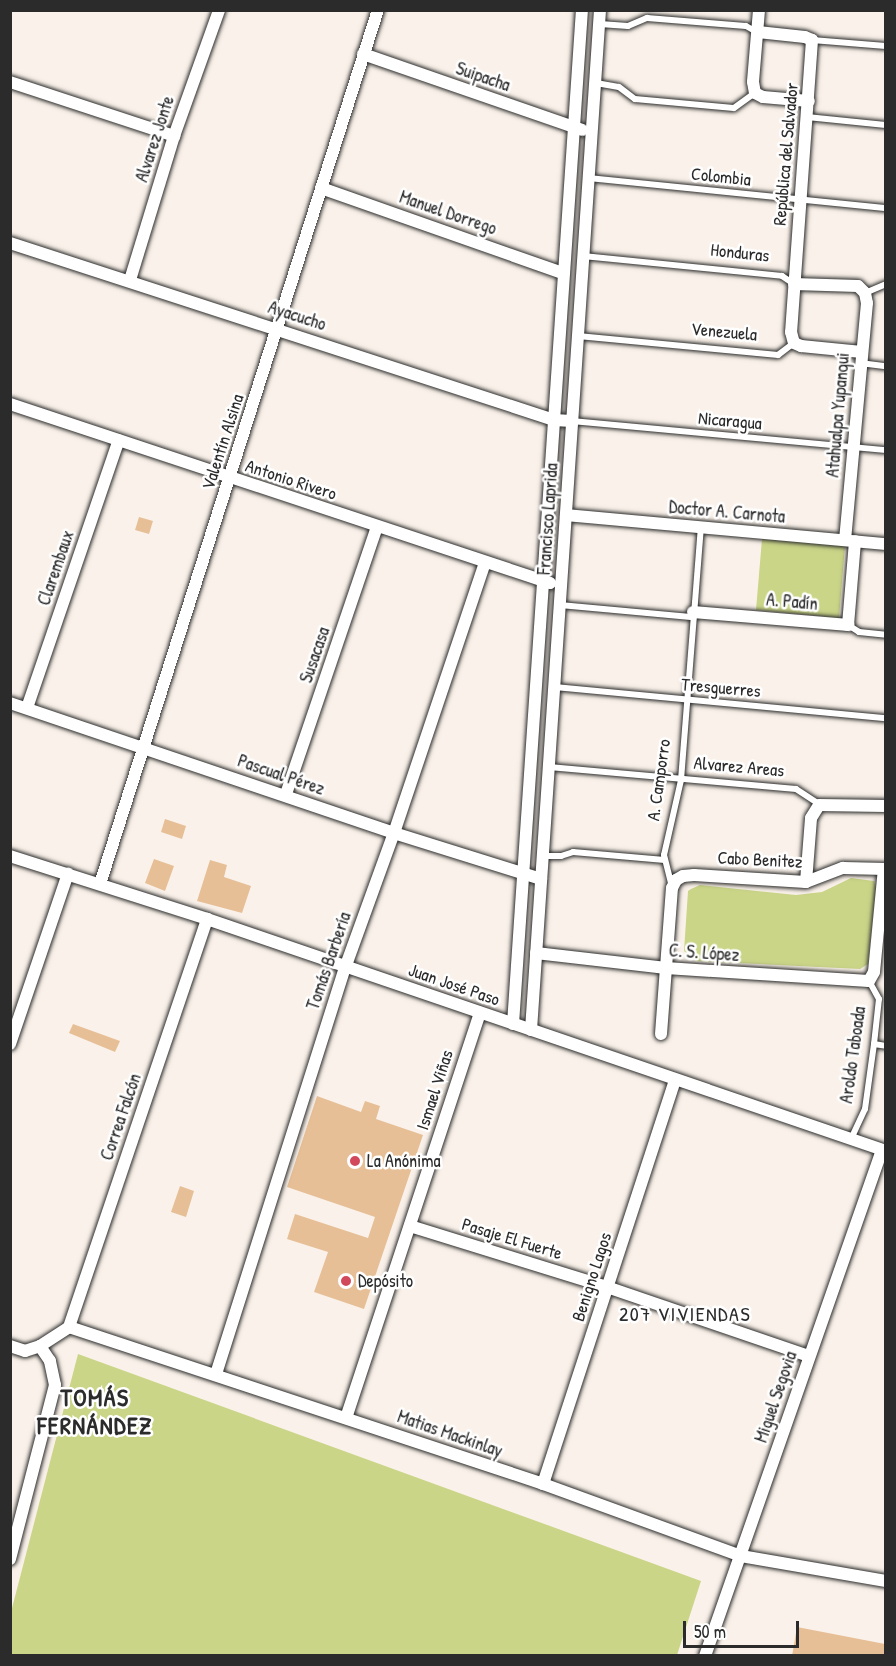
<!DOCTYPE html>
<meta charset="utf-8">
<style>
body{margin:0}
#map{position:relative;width:896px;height:1666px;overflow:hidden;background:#faf2ea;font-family:"Patrick Hand",sans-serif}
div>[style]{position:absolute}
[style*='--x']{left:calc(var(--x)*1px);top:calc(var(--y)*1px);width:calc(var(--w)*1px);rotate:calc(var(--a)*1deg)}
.green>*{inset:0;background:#cad588}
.building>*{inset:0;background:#e7bf97}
.roads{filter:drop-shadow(0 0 2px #2b2b2b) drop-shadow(0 0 2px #2b2b2b)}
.service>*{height:6px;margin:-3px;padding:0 3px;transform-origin:3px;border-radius:3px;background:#fff}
.minor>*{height:12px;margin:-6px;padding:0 6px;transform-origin:6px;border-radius:6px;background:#fff}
.dots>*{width:16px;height:16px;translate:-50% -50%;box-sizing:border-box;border:3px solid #fff;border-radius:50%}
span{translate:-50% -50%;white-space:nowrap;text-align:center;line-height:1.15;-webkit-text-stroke:5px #fff;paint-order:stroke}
.street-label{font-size:18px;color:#2b2b2b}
.poi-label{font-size:18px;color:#2b2b2b}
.left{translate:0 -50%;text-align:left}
.neighbourhood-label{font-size:20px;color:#2b2b2b;letter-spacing:1.5px}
.district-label{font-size:24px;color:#2b2b2b;font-weight:700;letter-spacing:1.5px}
.frame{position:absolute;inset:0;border:12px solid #2b2b2b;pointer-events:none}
.scale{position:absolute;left:683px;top:1621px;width:116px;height:27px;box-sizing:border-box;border:3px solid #2b2b2b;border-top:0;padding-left:8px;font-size:18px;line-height:21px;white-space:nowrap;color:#2b2b2b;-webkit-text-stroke:4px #fff;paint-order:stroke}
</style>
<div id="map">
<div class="green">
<div style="clip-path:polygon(762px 539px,845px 546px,839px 618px,756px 610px)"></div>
<div style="clip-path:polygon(851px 878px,874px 881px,876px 887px,868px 964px,860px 969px,696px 961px,684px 951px,688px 891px,691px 889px,700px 885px,796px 895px,822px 892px)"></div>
<div style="clip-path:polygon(78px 1354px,701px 1581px,677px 1655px,11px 1655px,11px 1612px)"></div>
</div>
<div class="building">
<div style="clip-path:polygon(139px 517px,153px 521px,149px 534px,135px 530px)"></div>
<div style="clip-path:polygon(165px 819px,186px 826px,182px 839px,161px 832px)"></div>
<div style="clip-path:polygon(154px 859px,174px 866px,165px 891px,145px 883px)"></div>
<div style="clip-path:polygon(210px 860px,227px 865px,224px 877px,251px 886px,242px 913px,197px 901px)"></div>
<div style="clip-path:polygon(73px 1024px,120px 1041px,115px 1052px,69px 1033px)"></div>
<div style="clip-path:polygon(317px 1096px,361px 1112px,365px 1101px,380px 1106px,376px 1119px,423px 1135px,364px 1309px,314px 1292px,328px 1252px,287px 1239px,295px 1214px,368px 1238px,375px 1217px,287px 1187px)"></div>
<div style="clip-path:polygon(180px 1186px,194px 1191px,186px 1217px,171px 1212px)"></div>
<div style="clip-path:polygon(797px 1627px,885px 1644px,885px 1656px,792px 1656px)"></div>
</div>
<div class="roads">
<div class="service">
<div style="--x:600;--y:24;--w:28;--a:4"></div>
<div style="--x:628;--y:26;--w:21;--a:-23"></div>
<div style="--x:647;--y:18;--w:99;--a:4.6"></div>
<div style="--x:746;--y:26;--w:13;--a:29"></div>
<div style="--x:812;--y:40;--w:74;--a:4.6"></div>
<div style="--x:596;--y:83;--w:23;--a:10"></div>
<div style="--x:619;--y:87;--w:20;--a:37"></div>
<div style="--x:635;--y:99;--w:99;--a:5.2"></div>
<div style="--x:734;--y:108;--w:26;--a:-36"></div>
<div style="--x:807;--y:117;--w:79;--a:5.8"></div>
<div style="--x:589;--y:178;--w:299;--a:5.8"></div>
<div style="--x:583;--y:256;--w:200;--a:5.7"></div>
<div style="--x:782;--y:276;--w:14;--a:34"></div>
<div style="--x:865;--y:293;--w:23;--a:-23"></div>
<div style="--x:578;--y:336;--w:201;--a:5.4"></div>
<div style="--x:778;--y:355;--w:20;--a:-37"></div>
<div style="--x:860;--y:363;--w:26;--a:7"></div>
<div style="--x:572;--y:421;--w:315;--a:5.3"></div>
<div style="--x:560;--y:605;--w:134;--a:5.2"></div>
<div style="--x:848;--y:625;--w:13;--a:32"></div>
<div style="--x:859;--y:632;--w:27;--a:6"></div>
<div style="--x:555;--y:687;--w:332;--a:5.4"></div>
<div style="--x:549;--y:767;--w:248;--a:5.1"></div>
<div style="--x:796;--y:789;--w:27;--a:33"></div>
<div style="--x:543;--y:856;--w:18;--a:0"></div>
<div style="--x:561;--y:856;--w:13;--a:-18"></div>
<div style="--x:573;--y:852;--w:92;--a:5"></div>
<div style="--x:672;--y:887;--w:33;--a:-104"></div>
<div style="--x:664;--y:855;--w:77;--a:-77.2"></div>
<div style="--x:681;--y:780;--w:253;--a:-85.5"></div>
<div style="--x:874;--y:1044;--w:12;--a:9"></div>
<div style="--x:851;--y:1139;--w:33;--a:-65"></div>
<div style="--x:865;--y:1109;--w:66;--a:-82.1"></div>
<div style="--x:874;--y:1044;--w:45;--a:-83.7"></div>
<div style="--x:879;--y:999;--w:21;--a:-119"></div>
</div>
<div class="minor">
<div style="--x:759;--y:10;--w:72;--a:94.8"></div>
<div style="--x:753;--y:82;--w:11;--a:80"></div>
<div style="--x:755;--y:93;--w:9;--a:27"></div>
<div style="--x:763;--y:97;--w:46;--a:5"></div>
<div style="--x:758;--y:32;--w:47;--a:6.1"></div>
<div style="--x:805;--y:37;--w:8;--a:23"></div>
<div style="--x:812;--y:40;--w:293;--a:94.1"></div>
<div style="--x:791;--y:332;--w:11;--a:75"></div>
<div style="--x:794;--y:343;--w:8;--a:23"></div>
<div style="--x:801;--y:346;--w:61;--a:5.6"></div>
<div style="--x:363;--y:54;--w:232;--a:19.1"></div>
<div style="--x:10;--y:82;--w:173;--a:18.2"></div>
<div style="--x:321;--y:188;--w:256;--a:19.4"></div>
<div style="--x:10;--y:243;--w:572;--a:18.02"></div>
<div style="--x:554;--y:420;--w:18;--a:3"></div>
<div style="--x:130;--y:280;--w:151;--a:-73"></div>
<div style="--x:174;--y:136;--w:134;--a:-70.3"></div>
<div style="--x:794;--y:284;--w:64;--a:1.8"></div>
<div style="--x:858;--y:286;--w:10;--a:45"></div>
<div style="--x:865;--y:293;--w:10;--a:79"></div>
<div style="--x:867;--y:303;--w:238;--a:95.3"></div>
<div style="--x:10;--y:404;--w:569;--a:18.34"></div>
<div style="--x:566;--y:515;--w:321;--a:5.2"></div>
<div style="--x:693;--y:612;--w:156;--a:4.8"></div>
<div style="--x:848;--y:625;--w:84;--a:-85.2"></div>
<div style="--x:10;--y:703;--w:405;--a:18.7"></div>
<div style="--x:394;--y:833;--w:154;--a:17.4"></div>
<div style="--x:27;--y:708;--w:283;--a:-71.1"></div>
<div style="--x:286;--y:794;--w:282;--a:-71.2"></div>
<div style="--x:10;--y:856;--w:207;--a:17.7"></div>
<div style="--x:207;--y:919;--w:718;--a:18.86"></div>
<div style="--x:806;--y:882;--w:64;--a:-85.5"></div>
<div style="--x:811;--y:818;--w:15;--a:-58"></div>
<div style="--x:819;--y:805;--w:67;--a:0.9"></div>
<div style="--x:100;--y:884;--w:917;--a:-72.36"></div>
<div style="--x:536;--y:953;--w:131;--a:6.6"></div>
<div style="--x:666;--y:968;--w:203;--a:3.7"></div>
<div style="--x:869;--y:981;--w:10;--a:-61"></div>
<div style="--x:874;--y:972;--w:103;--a:-84.5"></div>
<div style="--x:513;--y:1024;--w:1016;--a:-86.11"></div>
<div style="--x:531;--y:1030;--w:1022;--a:-86.13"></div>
<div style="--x:661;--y:1034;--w:146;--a:-85.7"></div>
<div style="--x:672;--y:888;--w:9;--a:-63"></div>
<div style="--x:676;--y:880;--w:8;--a:-30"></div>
<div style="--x:683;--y:876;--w:11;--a:-5"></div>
<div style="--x:694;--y:875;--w:112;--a:3.6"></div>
<div style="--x:806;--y:882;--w:40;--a:-21"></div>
<div style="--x:843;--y:868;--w:43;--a:1.3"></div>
<div style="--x:10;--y:1044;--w:180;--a:-71.2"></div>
<div style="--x:410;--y:1226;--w:206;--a:17.2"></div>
<div style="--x:607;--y:1287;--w:213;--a:18.9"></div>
<div style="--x:69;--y:1327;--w:499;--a:18.3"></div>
<div style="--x:543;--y:1484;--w:211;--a:20"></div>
<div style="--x:741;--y:1556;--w:147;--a:9.8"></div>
<div style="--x:69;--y:1327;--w:431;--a:-71.3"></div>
<div style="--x:10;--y:1346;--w:16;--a:18"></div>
<div style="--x:25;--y:1351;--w:16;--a:-18"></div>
<div style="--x:40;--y:1346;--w:35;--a:-33"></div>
<div style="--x:216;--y:1374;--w:426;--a:-72.4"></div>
<div style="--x:345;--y:968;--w:144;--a:-70.1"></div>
<div style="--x:394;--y:833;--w:285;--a:-71.4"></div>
<div style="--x:346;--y:1418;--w:427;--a:-71.7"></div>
<div style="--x:543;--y:1484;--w:425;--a:-71.9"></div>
<div style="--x:10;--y:1559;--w:180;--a:-75.5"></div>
<div style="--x:55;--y:1385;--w:25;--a:-102"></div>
<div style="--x:50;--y:1361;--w:18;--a:-124"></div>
<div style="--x:705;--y:1656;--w:536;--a:-70.72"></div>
</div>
</div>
<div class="dots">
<div style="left:355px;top:1161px;background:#d1495b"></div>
<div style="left:346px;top:1281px;background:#d1495b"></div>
</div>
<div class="street-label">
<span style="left:483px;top:77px;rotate:19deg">Suipacha</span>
<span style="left:155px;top:139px;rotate:-72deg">Alvarez Jonte</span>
<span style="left:786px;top:154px;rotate:-85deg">República del Salvador</span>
<span style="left:721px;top:177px;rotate:6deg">Colombia</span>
<span style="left:448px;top:213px;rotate:19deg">Manuel Dorrego</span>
<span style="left:740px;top:253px;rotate:6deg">Honduras</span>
<span style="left:297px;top:316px;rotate:18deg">Ayacucho</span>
<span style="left:724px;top:332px;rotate:5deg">Venezuela</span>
<span style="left:838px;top:415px;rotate:-85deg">Atahualpa Yupanqui</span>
<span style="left:730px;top:421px;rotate:5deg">Nicaragua</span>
<span style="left:223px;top:442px;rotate:-72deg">Valentín Alsina</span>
<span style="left:291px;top:480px;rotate:18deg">Antonio Rivero</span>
<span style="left:727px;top:512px;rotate:5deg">Doctor A. Carnota</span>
<span style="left:548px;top:519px;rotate:-86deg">Francisco Laprida</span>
<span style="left:56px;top:568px;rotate:-71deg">Clarembaux</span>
<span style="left:792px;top:602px;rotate:5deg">A. Padín</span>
<span style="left:315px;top:655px;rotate:-71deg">Susacasa</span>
<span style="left:721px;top:688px;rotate:5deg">Tresguerres</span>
<span style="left:739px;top:767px;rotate:5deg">Alvarez Areas</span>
<span style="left:281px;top:775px;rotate:19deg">Pascual Pérez</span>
<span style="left:659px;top:780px;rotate:-82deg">A. Camporro</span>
<span style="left:760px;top:860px;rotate:3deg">Cabo Benitez</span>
<span style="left:704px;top:953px;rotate:4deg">C. S. López</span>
<span style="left:329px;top:961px;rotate:-71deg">Tomás Barbería</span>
<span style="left:454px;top:985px;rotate:19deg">Juan José Paso</span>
<span style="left:853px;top:1055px;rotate:-82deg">Aroldo Taboada</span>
<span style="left:435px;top:1090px;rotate:-72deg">Ismael Viñas</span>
<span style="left:121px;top:1117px;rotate:-71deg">Correa Falcón</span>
<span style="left:512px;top:1239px;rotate:17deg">Pasaje El Fuerte</span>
<span style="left:592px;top:1277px;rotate:-72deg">Benigno Lagos</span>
<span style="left:776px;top:1397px;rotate:-71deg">Miguel Segovia</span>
<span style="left:450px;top:1434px;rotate:19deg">Matias Mackinlay</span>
</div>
<div class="poi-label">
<span class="left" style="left:367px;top:1161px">La Anónima</span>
<span class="left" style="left:358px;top:1281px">Depósito</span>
</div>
<div class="neighbourhood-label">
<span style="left:685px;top:1313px">207 VIVIENDAS</span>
</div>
<div class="district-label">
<span style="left:95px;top:1412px">TOMÁS<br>FERNÁNDEZ</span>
</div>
<div class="frame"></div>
<div class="scale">50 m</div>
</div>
